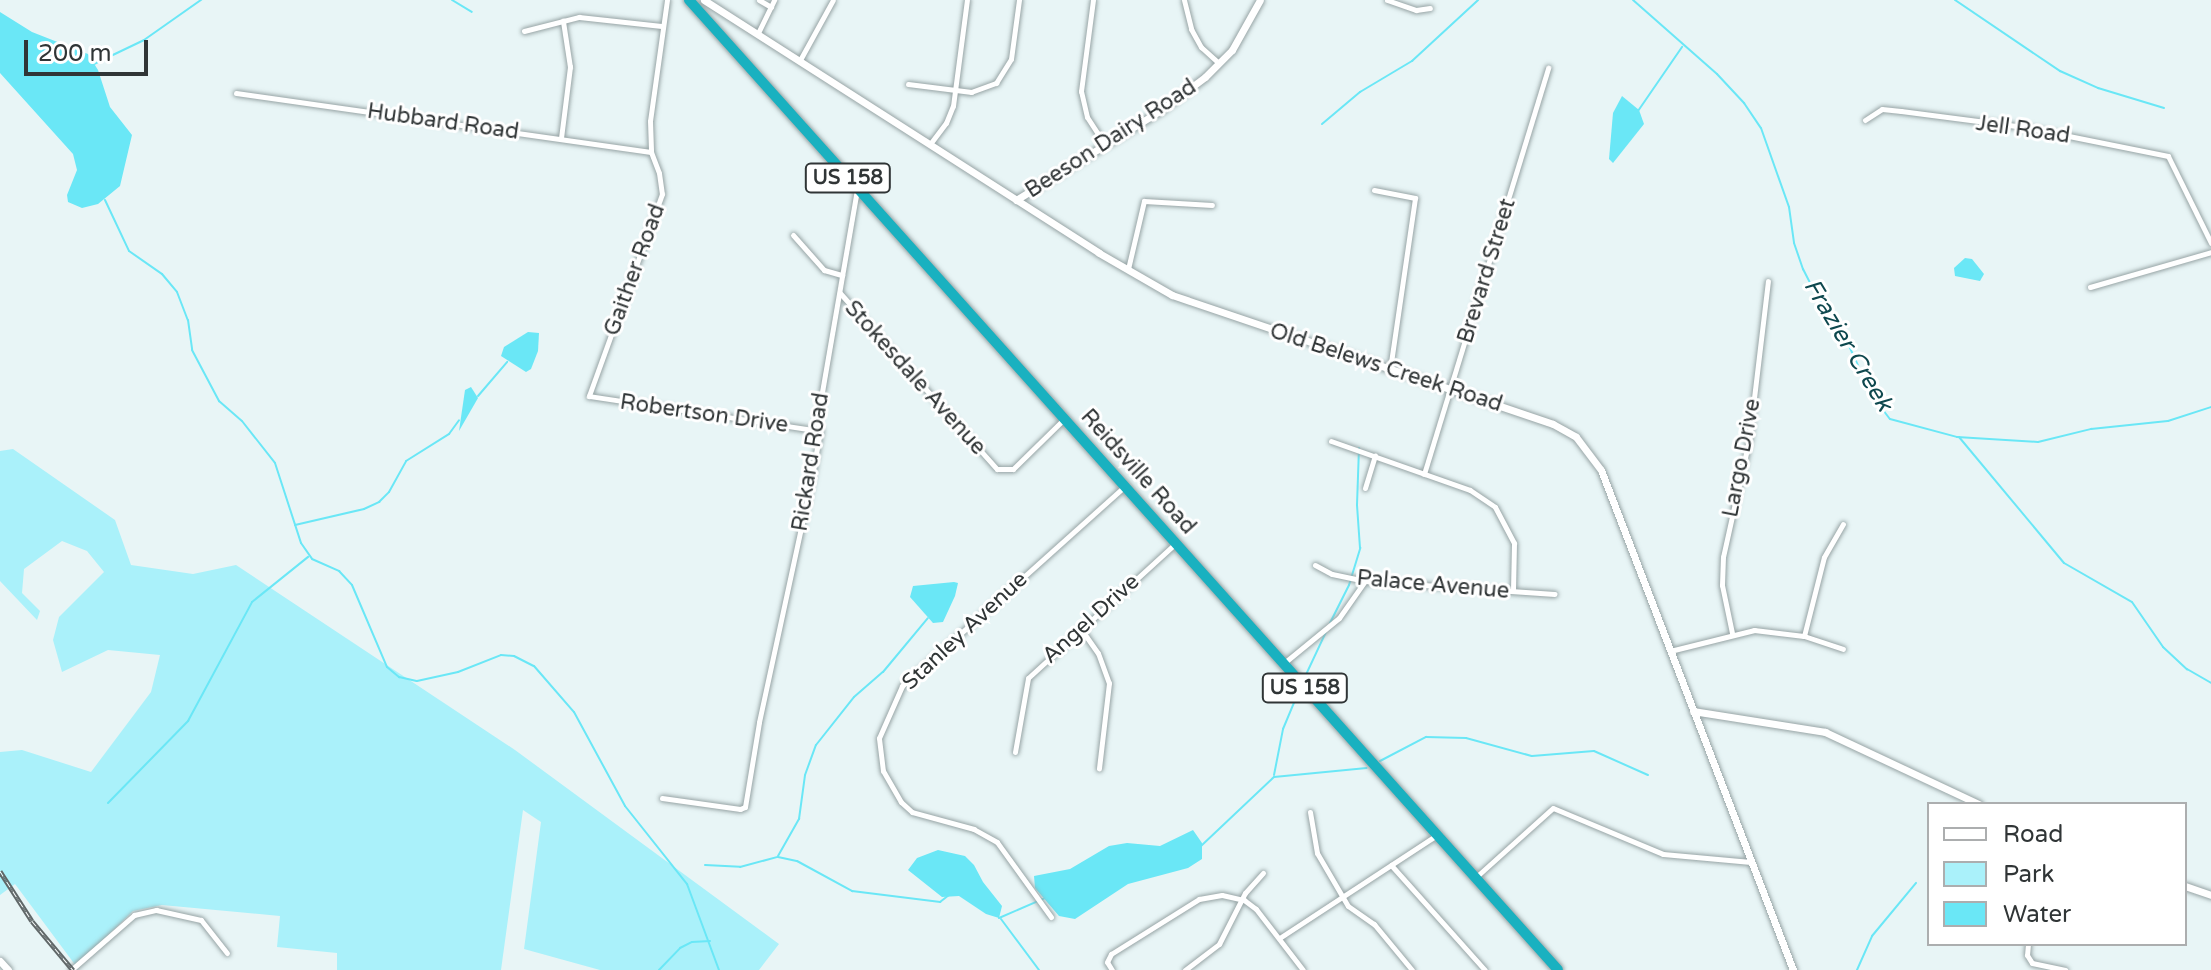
<!DOCTYPE html>
<style>
body{margin:0}
#map{position:relative;width:2211px;height:970px;overflow:hidden;background:#e8f5f6;font-family:"Varela Round",sans-serif}
div>[style]{position:absolute}
[style*='--x']{left:calc(var(--x)*1px);top:calc(var(--y)*1px);width:calc(var(--w)*1px);rotate:calc(var(--a)*1deg)}
.green>*{inset:0;background:#aaf1fa}
.water>*{inset:0;background:#6ae7f6}
.stream>*{height:2px;margin:-1px;padding:0 1px;transform-origin:1px;border-radius:1px;background:#6ae7f6}
.roads{filter:drop-shadow(0 0 2px #97a4a5) drop-shadow(0 0 2px #97a4a5)}
.street>*{height:5px;margin:-2.5px;padding:0 2.5px;transform-origin:2.5px;border-radius:2.5px;background:#fff}
.secondary>*{height:7px;margin:-3.5px;padding:0 3.5px;transform-origin:3.5px;border-radius:3.5px;background:#fff}
.highway>*{height:10px;margin:-5px;padding:0 5px;transform-origin:5px;border-radius:5px;background:#19b1c0}
.rail>*{height:5px;margin-top:-2.5px;transform-origin:0;background:repeating-linear-gradient(90deg,#fff 0 6px,#606768 0 12px);box-sizing:border-box;border-block:2px solid #606768}
span{translate:-50% -50%;white-space:nowrap;text-align:center;line-height:1.15;-webkit-text-stroke:6px #fff;paint-order:stroke}
.shield-label span{padding:2px 6px;background:#fff;border:2px solid;border-radius:6px;-webkit-text-stroke-width:0}
.shield-label{font-size:20px;color:#303536;font-weight:700}
.street-label{font-size:22px;color:#303536}
.water-label{font-size:24px;color:#0e484e;font-style:italic}
.legend{position:absolute;left:1927px;top:802px;width:260px;height:144px;box-sizing:border-box;background:#fff;border:2px solid #acaeaf;margin:0;padding:10px 14px;list-style:none;font-size:24px;color:#303536}
.legend li{display:flex;align-items:center;gap:16px;height:40px}
.legend b{width:40px;border:2px solid #acaeaf}
.scale{position:absolute;left:24px;top:40px;width:124px;height:36px;box-sizing:border-box;border:4px solid #303536;border-top:0;padding-left:10px;font-size:24px;line-height:28px;white-space:nowrap;color:#303536;-webkit-text-stroke:6px #fff;paint-order:stroke}
</style>
<div id="map">
<div class="green">
<div style="clip-path:polygon(13px 449px,115px 520px,131px 565px,193px 574px,236px 565px,515px 750px,779px 944px,759px 970px,600px 970px,524px 949px,541px 822px,523px 810px,501px 970px,337px 970px,337px 953px,277px 947px,280px 916px,162px 905px,133px 911px,76px 966px,15px 884px,0 895px,0 752px,22px 750px,91px 772px,151px 692px,160px 655px,108px 650px,62px 672px,53px 640px,59px 617px,104px 572px,87px 551px,62px 541px,24px 569px,22px 593px,40px 611px,37px 620px,0 581px,0 451px)"></div>
</div>
<div class="water">
<div style="clip-path:polygon(0 12px,32px 32px,88px 54px,98px 70px,110px 107px,132px 135px,120px 186px,98px 204px,82px 208px,68px 202px,67px 195px,77px 170px,73px 154px,0 73px)"></div>
<div style="clip-path:polygon(1622px 96px,1639px 110px,1644px 124px,1613px 163px,1609px 159px,1613px 113px)"></div>
<div style="clip-path:polygon(1965px 258px,1972px 259px,1984px 274px,1980px 281px,1955px 276px,1954px 268px)"></div>
<div style="clip-path:polygon(528px 332px,539px 333px,538px 351px,531px 369px,526px 372px,501px 356px,504px 347px)"></div>
<div style="clip-path:polygon(471px 387px,478px 398px,459px 431px,465px 390px)"></div>
<div style="clip-path:polygon(954px 582px,958px 583px,955px 596px,943px 622px,933px 623px,910px 597px,913px 586px)"></div>
<div style="clip-path:polygon(1193px 830px,1202px 843px,1202px 859px,1188px 868px,1128px 884px,1075px 919px,1059px 916px,1035px 888px,1034px 876px,1070px 869px,1109px 846px,1127px 843px,1160px 846px)"></div>
<div style="clip-path:polygon(938px 850px,965px 856px,974px 865px,983px 882px,1002px 906px,999px 918px,986px 914px,959px 896px,942px 897px,908px 870px,917px 858px)"></div>
</div>
<div class="stream">
<div style="--x:452;--y:0;--w:23;--a:31"></div>
<div style="--x:1633;--y:0;--w:112;--a:41.4"></div>
<div style="--x:1717;--y:74;--w:40;--a:47"></div>
<div style="--x:1744;--y:103;--w:30;--a:56"></div>
<div style="--x:1761;--y:128;--w:84;--a:70.5"></div>
<div style="--x:1789;--y:207;--w:36;--a:82"></div>
<div style="--x:1794;--y:243;--w:28;--a:71"></div>
<div style="--x:1803;--y:269;--w:33;--a:63"></div>
<div style="--x:1818;--y:298;--w:36;--a:52"></div>
<div style="--x:1840;--y:326;--w:75;--a:65.5"></div>
<div style="--x:1871;--y:394;--w:31;--a:53"></div>
<div style="--x:1890;--y:419;--w:69;--a:15"></div>
<div style="--x:1957;--y:437;--w:81;--a:3.5"></div>
<div style="--x:2038;--y:442;--w:55;--a:-13.8"></div>
<div style="--x:2091;--y:429;--w:77;--a:-5.9"></div>
<div style="--x:2168;--y:421;--w:45;--a:-18"></div>
<div style="--x:1955;--y:0;--w:127;--a:34.1"></div>
<div style="--x:2060;--y:71;--w:42;--a:24.1"></div>
<div style="--x:2098;--y:88;--w:69;--a:16.9"></div>
<div style="--x:94;--y:64;--w:55;--a:-25.6"></div>
<div style="--x:144;--y:40;--w:70;--a:-35.1"></div>
<div style="--x:1638;--y:111;--w:78;--a:-55.5"></div>
<div style="--x:1322;--y:124;--w:50;--a:-40.1"></div>
<div style="--x:1360;--y:92;--w:61;--a:-30.8"></div>
<div style="--x:1412;--y:61;--w:90;--a:-42.7"></div>
<div style="--x:105;--y:200;--w:56;--a:64.8"></div>
<div style="--x:129;--y:251;--w:40;--a:34.9"></div>
<div style="--x:162;--y:274;--w:23;--a:50"></div>
<div style="--x:177;--y:292;--w:30;--a:69"></div>
<div style="--x:188;--y:320;--w:30;--a:82"></div>
<div style="--x:192;--y:350;--w:58;--a:62.1"></div>
<div style="--x:219;--y:401;--w:30;--a:41"></div>
<div style="--x:242;--y:421;--w:53;--a:51.8"></div>
<div style="--x:275;--y:463;--w:84;--a:72"></div>
<div style="--x:301;--y:543;--w:19;--a:55"></div>
<div style="--x:312;--y:559;--w:30;--a:24"></div>
<div style="--x:339;--y:571;--w:19;--a:47"></div>
<div style="--x:352;--y:585;--w:89;--a:66.9"></div>
<div style="--x:387;--y:667;--w:16;--a:40"></div>
<div style="--x:399;--y:677;--w:18;--a:13"></div>
<div style="--x:417;--y:681;--w:42;--a:-12.4"></div>
<div style="--x:458;--y:672;--w:46;--a:-21.6"></div>
<div style="--x:501;--y:655;--w:13;--a:4"></div>
<div style="--x:514;--y:656;--w:22;--a:27"></div>
<div style="--x:534;--y:666;--w:61;--a:49"></div>
<div style="--x:574;--y:712;--w:107;--a:61.5"></div>
<div style="--x:625;--y:806;--w:100;--a:51.5"></div>
<div style="--x:687;--y:884;--w:92;--a:69.6"></div>
<div style="--x:478;--y:396;--w:45;--a:-49.5"></div>
<div style="--x:1959;--y:437;--w:164;--a:50.2"></div>
<div style="--x:2064;--y:563;--w:78;--a:29.8"></div>
<div style="--x:2132;--y:602;--w:55;--a:55.4"></div>
<div style="--x:2163;--y:647;--w:33;--a:43"></div>
<div style="--x:2187;--y:669;--w:28;--a:30"></div>
<div style="--x:295;--y:525;--w:71;--a:-13.1"></div>
<div style="--x:364;--y:509;--w:17;--a:-25"></div>
<div style="--x:379;--y:502;--w:14;--a:-45"></div>
<div style="--x:389;--y:492;--w:35;--a:-61"></div>
<div style="--x:406;--y:461;--w:51;--a:-32.1"></div>
<div style="--x:449;--y:434;--w:17;--a:-54"></div>
<div style="--x:1330;--y:623;--w:42;--a:-63.4"></div>
<div style="--x:1349;--y:585;--w:39;--a:-73"></div>
<div style="--x:1360;--y:548;--w:43;--a:-94"></div>
<div style="--x:1357;--y:505;--w:57;--a:-88"></div>
<div style="--x:1303;--y:681;--w:54;--a:-64.9"></div>
<div style="--x:1380;--y:761;--w:52;--a:-27.6"></div>
<div style="--x:1426;--y:737;--w:40;--a:1.4"></div>
<div style="--x:1466;--y:738;--w:68;--a:15.3"></div>
<div style="--x:1532;--y:756;--w:62;--a:-4.6"></div>
<div style="--x:1594;--y:751;--w:59;--a:24"></div>
<div style="--x:1274;--y:775;--w:47;--a:-78.9"></div>
<div style="--x:1283;--y:729;--w:47;--a:-67.3"></div>
<div style="--x:108;--y:803;--w:115;--a:-45.7"></div>
<div style="--x:188;--y:721;--w:135;--a:-61.7"></div>
<div style="--x:252;--y:602;--w:72;--a:-38.8"></div>
<div style="--x:1201;--y:846;--w:100;--a:-43.4"></div>
<div style="--x:1274;--y:777;--w:93;--a:-5.5"></div>
<div style="--x:778;--y:856;--w:43;--a:-60.4"></div>
<div style="--x:799;--y:819;--w:44;--a:-82.2"></div>
<div style="--x:805;--y:775;--w:32;--a:-70"></div>
<div style="--x:816;--y:745;--w:61;--a:-51.6"></div>
<div style="--x:854;--y:697;--w:38;--a:-41"></div>
<div style="--x:883;--y:672;--w:70;--a:-50.2"></div>
<div style="--x:705;--y:865;--w:35;--a:3"></div>
<div style="--x:740;--y:867;--w:39;--a:-15"></div>
<div style="--x:778;--y:857;--w:19;--a:12"></div>
<div style="--x:797;--y:861;--w:63;--a:28.6"></div>
<div style="--x:852;--y:891;--w:89;--a:7.1"></div>
<div style="--x:940;--y:902;--w:11;--a:-38"></div>
<div style="--x:999;--y:918;--w:50;--a:-23.5"></div>
<div style="--x:1001;--y:919;--w:64;--a:53.3"></div>
<div style="--x:659;--y:970;--w:30;--a:-46"></div>
<div style="--x:680;--y:948;--w:13;--a:-27"></div>
<div style="--x:692;--y:942;--w:18;--a:-3"></div>
<div style="--x:1857;--y:970;--w:37;--a:-66"></div>
<div style="--x:1872;--y:936;--w:69;--a:-50.3"></div>
</div>
<div class="roads">
<div class="street">
<div style="--x:667;--y:0;--w:122;--a:98"></div>
<div style="--x:650;--y:121;--w:31;--a:88"></div>
<div style="--x:651;--y:152;--w:22;--a:69"></div>
<div style="--x:659;--y:173;--w:21;--a:82"></div>
<div style="--x:662;--y:194;--w:215;--a:109.9"></div>
<div style="--x:589;--y:396;--w:234;--a:8.6"></div>
<div style="--x:759;--y:0;--w:14;--a:30"></div>
<div style="--x:1093;--y:0;--w:92;--a:97.5"></div>
<div style="--x:1081;--y:91;--w:27;--a:77"></div>
<div style="--x:1087;--y:117;--w:33;--a:57"></div>
<div style="--x:1184;--y:0;--w:30;--a:76"></div>
<div style="--x:1191;--y:29;--w:21;--a:61"></div>
<div style="--x:1201;--y:47;--w:24;--a:42"></div>
<div style="--x:1387;--y:0;--w:31;--a:19"></div>
<div style="--x:1416;--y:10;--w:14;--a:-8"></div>
<div style="--x:524;--y:31;--w:57;--a:-14.3"></div>
<div style="--x:579;--y:17;--w:83;--a:6.2"></div>
<div style="--x:758;--y:33;--w:37;--a:-64"></div>
<div style="--x:800;--y:60;--w:68;--a:-61.2"></div>
<div style="--x:908;--y:84;--w:64;--a:7.2"></div>
<div style="--x:971;--y:92;--w:27;--a:-20"></div>
<div style="--x:996;--y:83;--w:28;--a:-58"></div>
<div style="--x:1011;--y:59;--w:60;--a:-82.3"></div>
<div style="--x:236;--y:93;--w:419;--a:8.1"></div>
<div style="--x:1865;--y:120;--w:20;--a:-33"></div>
<div style="--x:1882;--y:109;--w:19;--a:6"></div>
<div style="--x:1901;--y:111;--w:124;--a:7.4"></div>
<div style="--x:2024;--y:127;--w:147;--a:11.4"></div>
<div style="--x:2168;--y:156;--w:97;--a:63.7"></div>
<div style="--x:561;--y:138;--w:72;--a:-82.8"></div>
<div style="--x:570;--y:67;--w:47;--a:-98.7"></div>
<div style="--x:930;--y:144;--w:26;--a:-53"></div>
<div style="--x:946;--y:123;--w:18;--a:-68"></div>
<div style="--x:953;--y:106;--w:107;--a:-82.5"></div>
<div style="--x:1374;--y:190;--w:42;--a:11"></div>
<div style="--x:1415;--y:198;--w:173;--a:98.3"></div>
<div style="--x:793;--y:235;--w:47;--a:48.5"></div>
<div style="--x:824;--y:270;--w:19;--a:16"></div>
<div style="--x:1128;--y:269;--w:70;--a:-76.8"></div>
<div style="--x:1144;--y:201;--w:68;--a:3.4"></div>
<div style="--x:2090;--y:287;--w:126;--a:-16.1"></div>
<div style="--x:840;--y:293;--w:236;--a:48.3"></div>
<div style="--x:997;--y:469;--w:16;--a:0"></div>
<div style="--x:1013;--y:469;--w:71;--a:-44.4"></div>
<div style="--x:1331;--y:441;--w:147;--a:19.4"></div>
<div style="--x:1470;--y:490;--w:30;--a:34"></div>
<div style="--x:1495;--y:507;--w:41;--a:62.2"></div>
<div style="--x:1514;--y:543;--w:48;--a:91.2"></div>
<div style="--x:1424;--y:474;--w:425;--a:-73"></div>
<div style="--x:1365;--y:488;--w:34;--a:-73"></div>
<div style="--x:1315;--y:565;--w:19;--a:28"></div>
<div style="--x:1332;--y:574;--w:34;--a:12"></div>
<div style="--x:1365;--y:581;--w:190;--a:3.9"></div>
<div style="--x:1081;--y:629;--w:29;--a:55"></div>
<div style="--x:1098;--y:653;--w:32;--a:70"></div>
<div style="--x:1109;--y:683;--w:86;--a:96.7"></div>
<div style="--x:1732;--y:633;--w:49;--a:-101.8"></div>
<div style="--x:1722;--y:585;--w:28;--a:-88"></div>
<div style="--x:1723;--y:557;--w:120;--a:-77.5"></div>
<div style="--x:1749;--y:440;--w:160;--a:-83.2"></div>
<div style="--x:1804;--y:636;--w:81;--a:-75.8"></div>
<div style="--x:1824;--y:557;--w:38;--a:-60"></div>
<div style="--x:1670;--y:651;--w:87;--a:-14"></div>
<div style="--x:1754;--y:630;--w:50;--a:6.8"></div>
<div style="--x:1804;--y:636;--w:41;--a:18.4"></div>
<div style="--x:1284;--y:663;--w:71;--a:-39.3"></div>
<div style="--x:1339;--y:618;--w:45;--a:-54.9"></div>
<div style="--x:1015;--y:752;--w:75;--a:-80"></div>
<div style="--x:1028;--y:678;--w:199;--a:-42.4"></div>
<div style="--x:662;--y:798;--w:79;--a:8"></div>
<div style="--x:740;--y:809;--w:5;--a:-22"></div>
<div style="--x:745;--y:807;--w:86;--a:-80.6"></div>
<div style="--x:759;--y:722;--w:246;--a:-77.8"></div>
<div style="--x:811;--y:482;--w:52;--a:-80"></div>
<div style="--x:820;--y:431;--w:10;--a:-107"></div>
<div style="--x:817;--y:421;--w:235;--a:-80.2"></div>
<div style="--x:1310;--y:812;--w:42;--a:80.3"></div>
<div style="--x:1317;--y:853;--w:61;--a:59.7"></div>
<div style="--x:1348;--y:906;--w:32;--a:35"></div>
<div style="--x:1374;--y:924;--w:60;--a:50.4"></div>
<div style="--x:1391;--y:865;--w:141;--a:48.2"></div>
<div style="--x:1476;--y:877;--w:103;--a:-41.9"></div>
<div style="--x:1553;--y:808;--w:119;--a:22.7"></div>
<div style="--x:1663;--y:854;--w:88;--a:5.2"></div>
<div style="--x:1051;--y:917;--w:92;--a:-125.8"></div>
<div style="--x:997;--y:842;--w:26;--a:-151"></div>
<div style="--x:974;--y:829;--w:64;--a:-164.7"></div>
<div style="--x:912;--y:812;--w:15;--a:-138"></div>
<div style="--x:901;--y:802;--w:36;--a:-120"></div>
<div style="--x:883;--y:771;--w:33;--a:-97"></div>
<div style="--x:879;--y:738;--w:57;--a:-66.1"></div>
<div style="--x:902;--y:686;--w:298;--a:-41.9"></div>
<div style="--x:1281;--y:937;--w:186;--a:-33.2"></div>
<div style="--x:2028;--y:944;--w:11;--a:95"></div>
<div style="--x:2027;--y:955;--w:9;--a:58"></div>
<div style="--x:2032;--y:963;--w:34;--a:12"></div>
<div style="--x:71;--y:970;--w:84;--a:-41.1"></div>
<div style="--x:134;--y:915;--w:23;--a:-13"></div>
<div style="--x:156;--y:910;--w:46;--a:12.5"></div>
<div style="--x:201;--y:920;--w:42;--a:51.8"></div>
<div style="--x:1112;--y:970;--w:9;--a:-122"></div>
<div style="--x:1107;--y:962;--w:9;--a:-63"></div>
<div style="--x:1111;--y:954;--w:104;--a:-32"></div>
<div style="--x:1199;--y:899;--w:23;--a:-10"></div>
<div style="--x:1222;--y:895;--w:23;--a:13"></div>
<div style="--x:1244;--y:900;--w:15;--a:37"></div>
<div style="--x:1256;--y:909;--w:77;--a:52.4"></div>
<div style="--x:1185;--y:970;--w:43;--a:-37.4"></div>
<div style="--x:1219;--y:944;--w:57;--a:-63"></div>
<div style="--x:1245;--y:893;--w:27;--a:-48"></div>
</div>
<div class="secondary">
<div style="--x:704;--y:0;--w:469;--a:32.6"></div>
<div style="--x:1099;--y:253;--w:84;--a:29.9"></div>
<div style="--x:1172;--y:295;--w:402;--a:18.7"></div>
<div style="--x:1553;--y:424;--w:26;--a:29"></div>
<div style="--x:1576;--y:437;--w:41;--a:52.9"></div>
<div style="--x:1601;--y:470;--w:536;--a:68.99"></div>
<div style="--x:1016;--y:200;--w:171;--a:-31.8"></div>
<div style="--x:1161;--y:110;--w:55;--a:-36.9"></div>
<div style="--x:1205;--y:77;--w:38;--a:-45"></div>
<div style="--x:1232;--y:50;--w:57;--a:-60.8"></div>
<div style="--x:1693;--y:711;--w:134;--a:9"></div>
<div style="--x:1825;--y:732;--w:170;--a:25.1"></div>
<div style="--x:2185;--y:886;--w:28;--a:19"></div>
<div style="--x:0;--y:961;--w:12;--a:48"></div>
</div>
<div class="highway">
<div style="--x:689;--y:0;--w:1302;--a:48.14"></div>
</div>
</div>
<div class="rail">
<div style="--x:0;--y:871;--w:59;--a:57.4"></div>
<div style="--x:32;--y:921;--w:64;--a:50.1"></div>
</div>
<div class="shield-label">
<span style="left:848px;top:178px">US 158</span>
<span style="left:1305px;top:688px">US 158</span>
</div>
<div class="street-label">
<span style="left:443px;top:122px;rotate:8deg">Hubbard Road</span>
<span style="left:2023px;top:130px;rotate:8deg">Jell Road</span>
<span style="left:1111px;top:139px;rotate:-33deg">Beeson Dairy Road</span>
<span style="left:635px;top:270px;rotate:-70deg">Gaither Road</span>
<span style="left:1487px;top:271px;rotate:-73deg">Brevard Street</span>
<span style="left:1386px;top:368px;rotate:18deg">Old Belews Creek Road</span>
<span style="left:915px;top:378px;rotate:48deg">Stokesdale Avenue</span>
<span style="left:704px;top:414px;rotate:8deg">Robertson Drive</span>
<span style="left:1742px;top:458px;rotate:-79deg">Largo Drive</span>
<span style="left:811px;top:462px;rotate:-81deg">Rickard Road</span>
<span style="left:1138px;top:472px;rotate:48deg">Reidsville Road</span>
<span style="left:1433px;top:585px;rotate:5deg">Palace Avenue</span>
<span style="left:1091px;top:619px;rotate:-42deg">Angel Drive</span>
<span style="left:965px;top:631px;rotate:-43deg">Stanley Avenue</span>
</div>
<div class="water-label">
<span style="left:1848px;top:345px;rotate:59deg">Frazier Creek</span>
</div>
<ul class="legend">
<li><b style="height:10px;background:#fff"></b>Road</li>
<li><b style="height:22px;background:#aaf1fa"></b>Park</li>
<li><b style="height:22px;background:#6ae7f6"></b>Water</li>
</ul>
<div class="scale">200 m</div>
</div>
